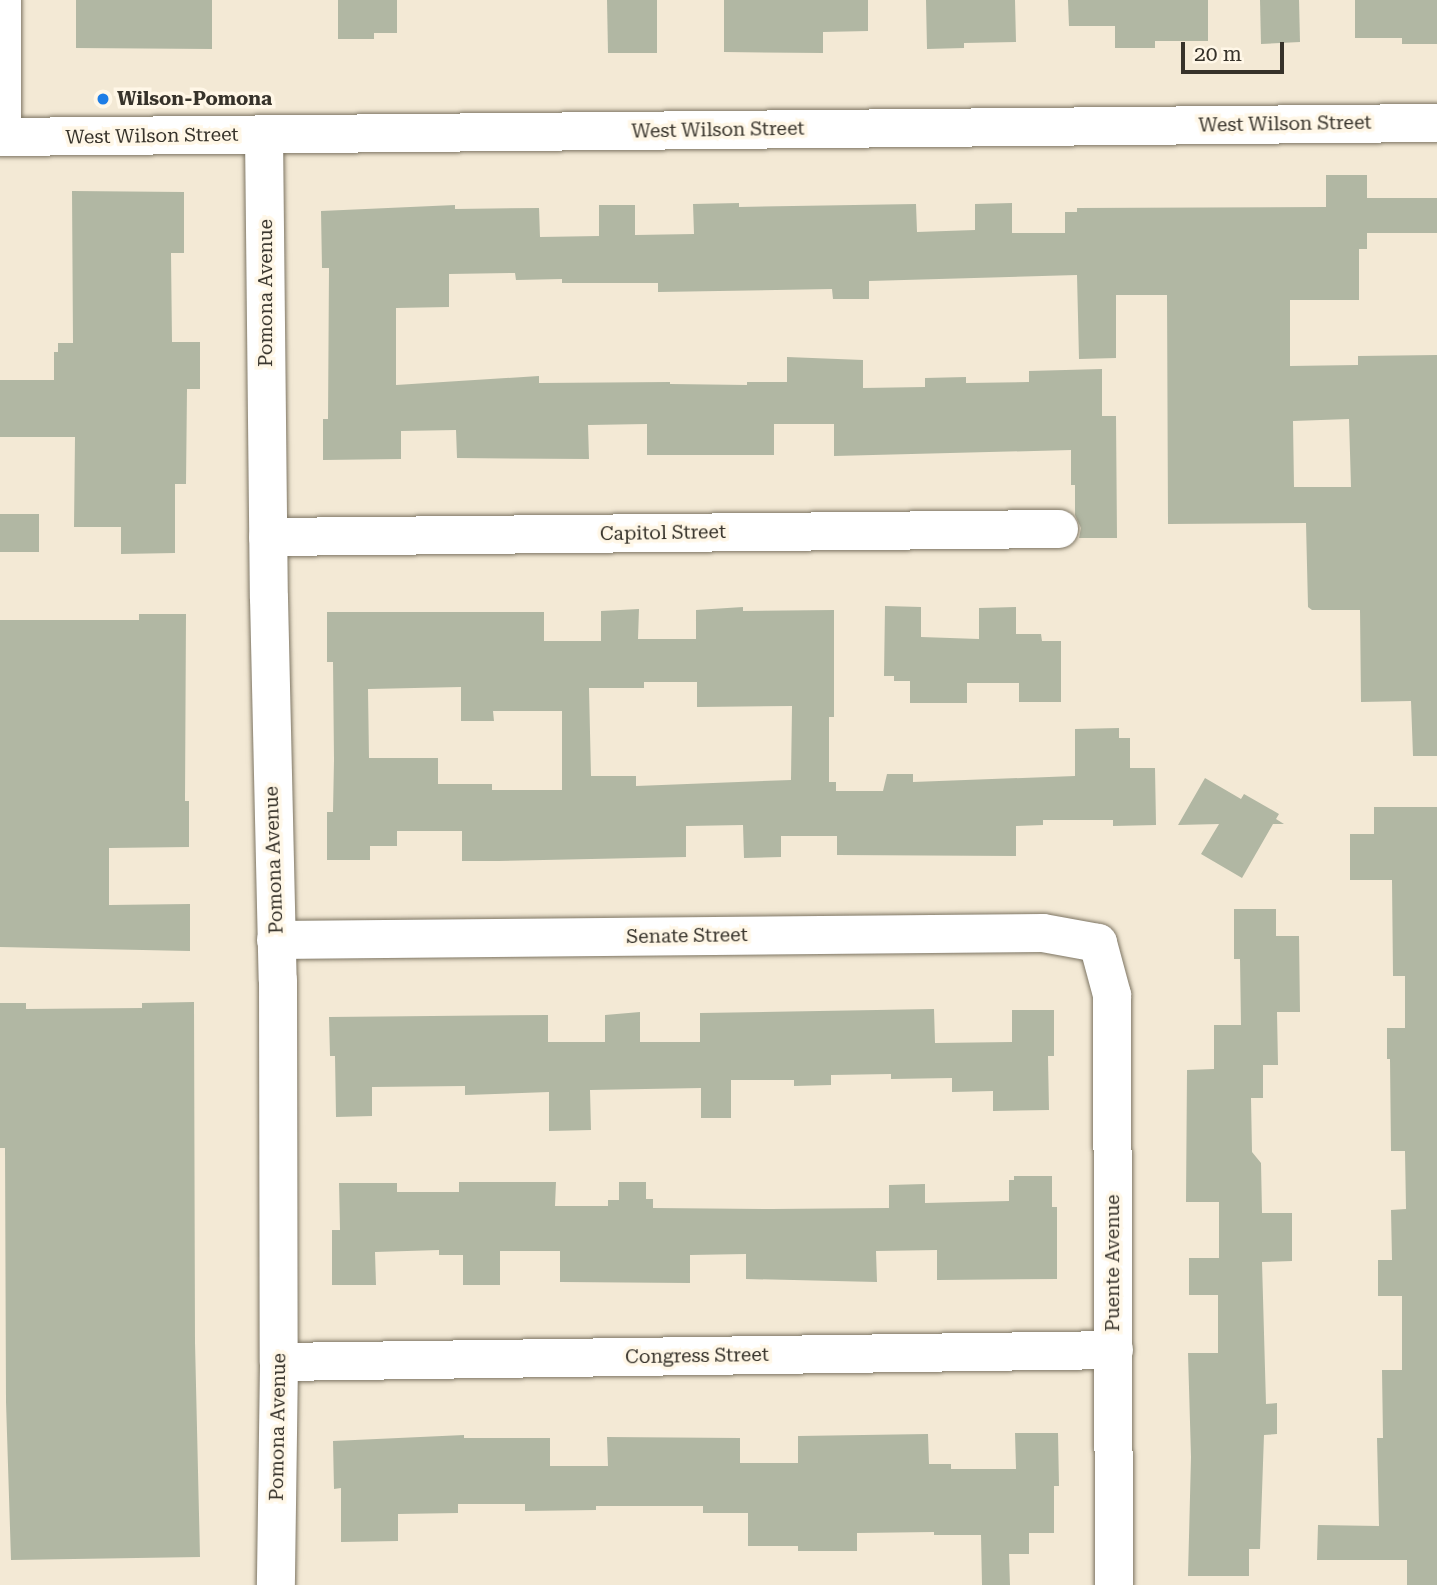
<!DOCTYPE html>
<style>
body{margin:0}
#map{position:relative;width:1437px;height:1585px;overflow:hidden;background:#f3e9d5;font-family:"Roboto Serif",serif}
div>[style]{position:absolute}
[style*='--x']{left:calc(var(--x)*1px);top:calc(var(--y)*1px);width:calc(var(--w)*1px);rotate:calc(var(--a)*1deg)}
.building>*{inset:0;background:#b1b7a3}
.roads{filter:drop-shadow(0 0 2px #7d7563) drop-shadow(0 0 2px #7d7563)}
.minor>*{height:38px;margin:-19px;padding:0 19px;transform-origin:19px;border-radius:19px;background:#fff}
.dots>*{width:19px;height:19px;translate:-50% -50%;box-sizing:border-box;border:4px solid #fff7e7;border-radius:50%}
span{translate:-50% -50%;white-space:nowrap;text-align:center;line-height:1.15;-webkit-text-stroke:7px #fff7e7;paint-order:stroke}
.poi-label{font-size:19px;color:#36322a;font-weight:700}
.left{translate:0 -50%;text-align:left}
.street-label{font-size:19px;color:#36322a}
.scale{position:absolute;left:1181px;top:42px;width:103px;height:32px;box-sizing:border-box;border:4px solid #36322a;border-top:0;padding-left:9px;font-size:21px;line-height:24px;white-space:nowrap;color:#36322a;-webkit-text-stroke:5px #fff7e7;paint-order:stroke}
</style>
<div id="map">
<div class="building">
<div style="clip-path:polygon(76px 0,212px 0,212px 49px,76px 48px)"></div>
<div style="clip-path:polygon(338px 0,397px 0,397px 33px,374px 33px,374px 39px,338px 39px)"></div>
<div style="clip-path:polygon(607px 0,657px 0,657px 53px,608px 53px)"></div>
<div style="clip-path:polygon(724px 0,868px 0,868px 31px,823px 32px,823px 53px,724px 52px)"></div>
<div style="clip-path:polygon(926px 0,1015px 0,1016px 42px,964px 43px,964px 48px,927px 49px)"></div>
<div style="clip-path:polygon(1068px 0,1208px 0,1208px 41px,1155px 41px,1155px 48px,1115px 48px,1115px 26px,1069px 26px)"></div>
<div style="clip-path:polygon(1260px 0,1299px 0,1300px 42px,1261px 44px)"></div>
<div style="clip-path:polygon(1355px 0,1437px 0,1437px 44px,1402px 44px,1402px 38px,1355px 38px)"></div>
<div style="clip-path:polygon(evenodd,1326px 175px,1367px 175px,1367px 198px,1437px 198px,1437px 233px,1367px 233px,1367px 249px,1359px 249px,1359px 300px,1290px 300px,1290px 366px,1358px 365px,1358px 356px,1437px 355px,1437px 756px,1413px 756px,1411px 701px,1361px 702px,1360px 610px,1312px 610px,1308px 607px,1306px 523px,1168px 524px,1167px 295px,1116px 295px,1116px 358px,1079px 359px,1077px 275px,869px 281px,869px 299px,833px 299px,832px 289px,658px 292px,658px 283px,562px 283px,562px 279px,516px 280px,515px 273px,449px 274px,449px 307px,396px 308px,396px 385px,539px 376px,539px 383px,670px 382px,670px 384px,747px 385px,747px 382px,787px 382px,787px 357px,863px 360px,863px 388px,925px 387px,925px 378px,966px 377px,966px 383px,1029px 382px,1029px 371px,1102px 369px,1102px 416px,1116px 416px,1117px 538px,1079px 538px,1081px 528px,1075px 515px,1075px 485px,1071px 485px,1071px 450px,834px 456px,834px 424px,774px 424px,774px 455px,647px 455px,647px 424px,588px 425px,589px 459px,457px 458px,456px 430px,401px 431px,401px 459px,323px 460px,323px 419px,328px 419px,329px 268px,322px 268px,321px 211px,455px 205px,455px 209px,539px 208px,540px 237px,599px 236px,599px 205px,635px 205px,635px 235px,694px 234px,693px 204px,739px 203px,739px 207px,916px 204px,917px 232px,975px 230px,975px 204px,1012px 203px,1012px 233px,1065px 233px,1065px 212px,1077px 212px,1077px 208px,1326px 207px,1326px 175px,1349px 419px,1351px 487px,1294px 487px,1293px 421px,1349px 419px)"></div>
<div style="clip-path:polygon(72px 191px,184px 192px,184px 253px,171px 253px,172px 342px,200px 342px,200px 389px,187px 389px,186px 484px,175px 484px,175px 553px,121px 554px,121px 527px,74px 527px,75px 437px,0 437px,0 380px,54px 380px,54px 352px,58px 352px,58px 343px,73px 343px)"></div>
<div style="clip-path:polygon(0 514px,39px 514px,39px 552px,0 552px)"></div>
<div style="clip-path:polygon(885px 606px,921px 607px,921px 637px,979px 639px,979px 608px,1016px 607px,1016px 634px,1041px 634px,1042px 641px,1061px 641px,1061px 702px,1019px 702px,1019px 683px,967px 683px,967px 703px,910px 703px,910px 681px,894px 681px,894px 676px,884px 676px)"></div>
<div style="clip-path:polygon(evenodd,743px 607px,743px 611px,834px 610px,834px 717px,829px 717px,829px 782px,836px 782px,836px 791px,883px 791px,887px 774px,913px 774px,913px 782px,1075px 776px,1075px 729px,1119px 728px,1119px 738px,1130px 738px,1130px 768px,1155px 768px,1156px 825px,1113px 826px,1113px 820px,1043px 820px,1043px 825px,1016px 826px,1016px 856px,837px 855px,837px 836px,781px 836px,781px 857px,744px 858px,743px 825px,686px 826px,686px 857px,498px 861px,462px 861px,462px 831px,397px 831px,397px 846px,370px 846px,370px 860px,327px 860px,327px 812px,333px 812px,334px 760px,333px 662px,327px 662px,327px 612px,544px 612px,544px 641px,601px 641px,601px 611px,639px 609px,638px 639px,696px 639px,696px 610px,743px 607px,644px 682px,697px 682px,697px 707px,792px 706px,791px 780px,636px 786px,636px 776px,591px 776px,589px 688px,644px 688px,644px 682px,743px 607px,461px 687px,461px 721px,494px 721px,493px 711px,562px 711px,562px 790px,492px 790px,492px 784px,438px 784px,438px 758px,369px 758px,368px 689px,461px 687px)"></div>
<div style="clip-path:polygon(139px 614px,186px 614px,185px 801px,189px 801px,189px 847px,109px 848px,109px 905px,190px 904px,190px 951px,0 947px,0 620px,139px 620px)"></div>
<div style="clip-path:polygon(1205px 778px,1241px 799px,1244px 794px,1279px 814px,1276px 819px,1284px 824px,1273px 824px,1242px 878px,1201px 854px,1219px 824px,1178px 825px)"></div>
<div style="clip-path:polygon(1374px 807px,1437px 807px,1437px 1585px,1407px 1585px,1407px 1560px,1317px 1560px,1318px 1525px,1379px 1526px,1377px 1438px,1383px 1438px,1382px 1370px,1402px 1370px,1402px 1296px,1378px 1296px,1378px 1260px,1392px 1260px,1391px 1210px,1406px 1209px,1405px 1151px,1391px 1151px,1390px 1059px,1387px 1059px,1387px 1028px,1405px 1028px,1405px 976px,1393px 976px,1392px 880px,1350px 880px,1350px 834px,1374px 834px)"></div>
<div style="clip-path:polygon(1234px 909px,1276px 909px,1276px 936px,1299px 936px,1300px 1012px,1277px 1012px,1278px 1065px,1263px 1065px,1263px 1098px,1251px 1098px,1252px 1152px,1261px 1163px,1262px 1213px,1292px 1213px,1292px 1261px,1262px 1262px,1266px 1404px,1277px 1403px,1277px 1434px,1264px 1435px,1260px 1549px,1249px 1549px,1249px 1576px,1188px 1576px,1191px 1457px,1188px 1353px,1218px 1353px,1218px 1295px,1189px 1295px,1189px 1258px,1219px 1258px,1219px 1202px,1186px 1202px,1187px 1070px,1214px 1069px,1214px 1025px,1241px 1025px,1240px 959px,1234px 959px)"></div>
<div style="clip-path:polygon(194px 1002px,195px 1342px,200px 1557px,11px 1560px,6px 1402px,5px 1148px,0 1148px,0 1003px,26px 1003px,26px 1009px,142px 1008px,142px 1003px)"></div>
<div style="clip-path:polygon(934px 1009px,935px 1043px,1012px 1042px,1012px 1010px,1054px 1010px,1054px 1056px,1048px 1056px,1049px 1110px,993px 1111px,993px 1091px,952px 1092px,952px 1078px,891px 1079px,891px 1074px,831px 1075px,831px 1085px,794px 1086px,794px 1080px,731px 1080px,731px 1118px,701px 1118px,701px 1088px,590px 1090px,591px 1130px,549px 1131px,549px 1092px,465px 1095px,465px 1086px,372px 1087px,372px 1116px,336px 1117px,335px 1056px,330px 1056px,329px 1017px,548px 1015px,548px 1042px,605px 1042px,605px 1015px,640px 1012px,640px 1042px,700px 1042px,700px 1013px)"></div>
<div style="clip-path:polygon(1014px 1176px,1052px 1176px,1052px 1207px,1057px 1207px,1057px 1279px,937px 1280px,937px 1250px,876px 1251px,877px 1282px,746px 1279px,746px 1254px,690px 1255px,690px 1283px,560px 1282px,560px 1251px,500px 1251px,500px 1285px,463px 1285px,463px 1255px,439px 1255px,439px 1250px,375px 1252px,376px 1285px,332px 1285px,332px 1230px,340px 1230px,339px 1183px,397px 1183px,397px 1192px,459px 1192px,459px 1182px,556px 1182px,555px 1206px,608px 1206px,608px 1200px,619px 1200px,619px 1182px,646px 1182px,646px 1199px,653px 1199px,653px 1208px,771px 1209px,889px 1208px,889px 1185px,925px 1184px,925px 1203px,1009px 1201px,1009px 1180px,1014px 1180px)"></div>
<div style="clip-path:polygon(1015px 1433px,1058px 1433px,1059px 1486px,1054px 1486px,1054px 1533px,1029px 1533px,1029px 1554px,1009px 1554px,1010px 1585px,982px 1585px,981px 1535px,934px 1535px,934px 1532px,857px 1533px,857px 1551px,798px 1551px,798px 1546px,748px 1546px,748px 1513px,703px 1513px,703px 1506px,596px 1506px,596px 1510px,525px 1511px,525px 1504px,458px 1504px,458px 1513px,398px 1514px,398px 1541px,341px 1542px,341px 1488px,334px 1489px,333px 1441px,464px 1435px,464px 1438px,550px 1438px,550px 1466px,608px 1466px,607px 1437px,740px 1438px,740px 1463px,798px 1463px,798px 1436px,928px 1434px,929px 1464px,951px 1464px,951px 1469px,1016px 1469px)"></div>
</div>
<div class="roads">
<div class="minor">
<div style="--x:2;--y:0;--w:137;--a:90"></div>
<div style="--x:264;--y:134;--w:464;--a:89.4"></div>
<div style="--x:269;--y:598;--w:382;--a:88.7"></div>
<div style="--x:278;--y:980;--w:382;--a:89.9"></div>
<div style="--x:279;--y:1362;--w:223;--a:90.8"></div>
<div style="--x:0;--y:137;--w:1437;--a:-0.56"></div>
<div style="--x:268;--y:537;--w:791;--a:-0.58"></div>
<div style="--x:276;--y:940;--w:767;--a:-0.52"></div>
<div style="--x:1043;--y:933;--w:56;--a:10.3"></div>
<div style="--x:1098;--y:943;--w:54;--a:74.9"></div>
<div style="--x:1112;--y:995;--w:590;--a:89.81"></div>
<div style="--x:279;--y:1362;--w:835;--a:-0.82"></div>
</div>
</div>
<div class="dots">
<div style="left:103px;top:99px;background:#1d7de6"></div>
</div>
<div class="poi-label">
<span class="left" style="left:117px;top:99px">Wilson-Pomona</span>
</div>
<div class="street-label">
<span style="left:1285px;top:124px;rotate:-1deg">West Wilson Street</span>
<span style="left:718px;top:130px;rotate:-1deg">West Wilson Street</span>
<span style="left:152px;top:136px;rotate:-1deg">West Wilson Street</span>
<span style="left:266px;top:293px;rotate:-90deg">Pomona Avenue</span>
<span style="left:663px;top:533px;rotate:-1deg">Capitol Street</span>
<span style="left:274px;top:860px;rotate:-92deg">Pomona Avenue</span>
<span style="left:687px;top:936px;rotate:-1deg">Senate Street</span>
<span style="left:1113px;top:1263px;rotate:-90deg">Puente Avenue</span>
<span style="left:697px;top:1356px;rotate:-1deg">Congress Street</span>
<span style="left:278px;top:1427px;rotate:-89deg">Pomona Avenue</span>
</div>
<div class="scale">20 m</div>
</div>
